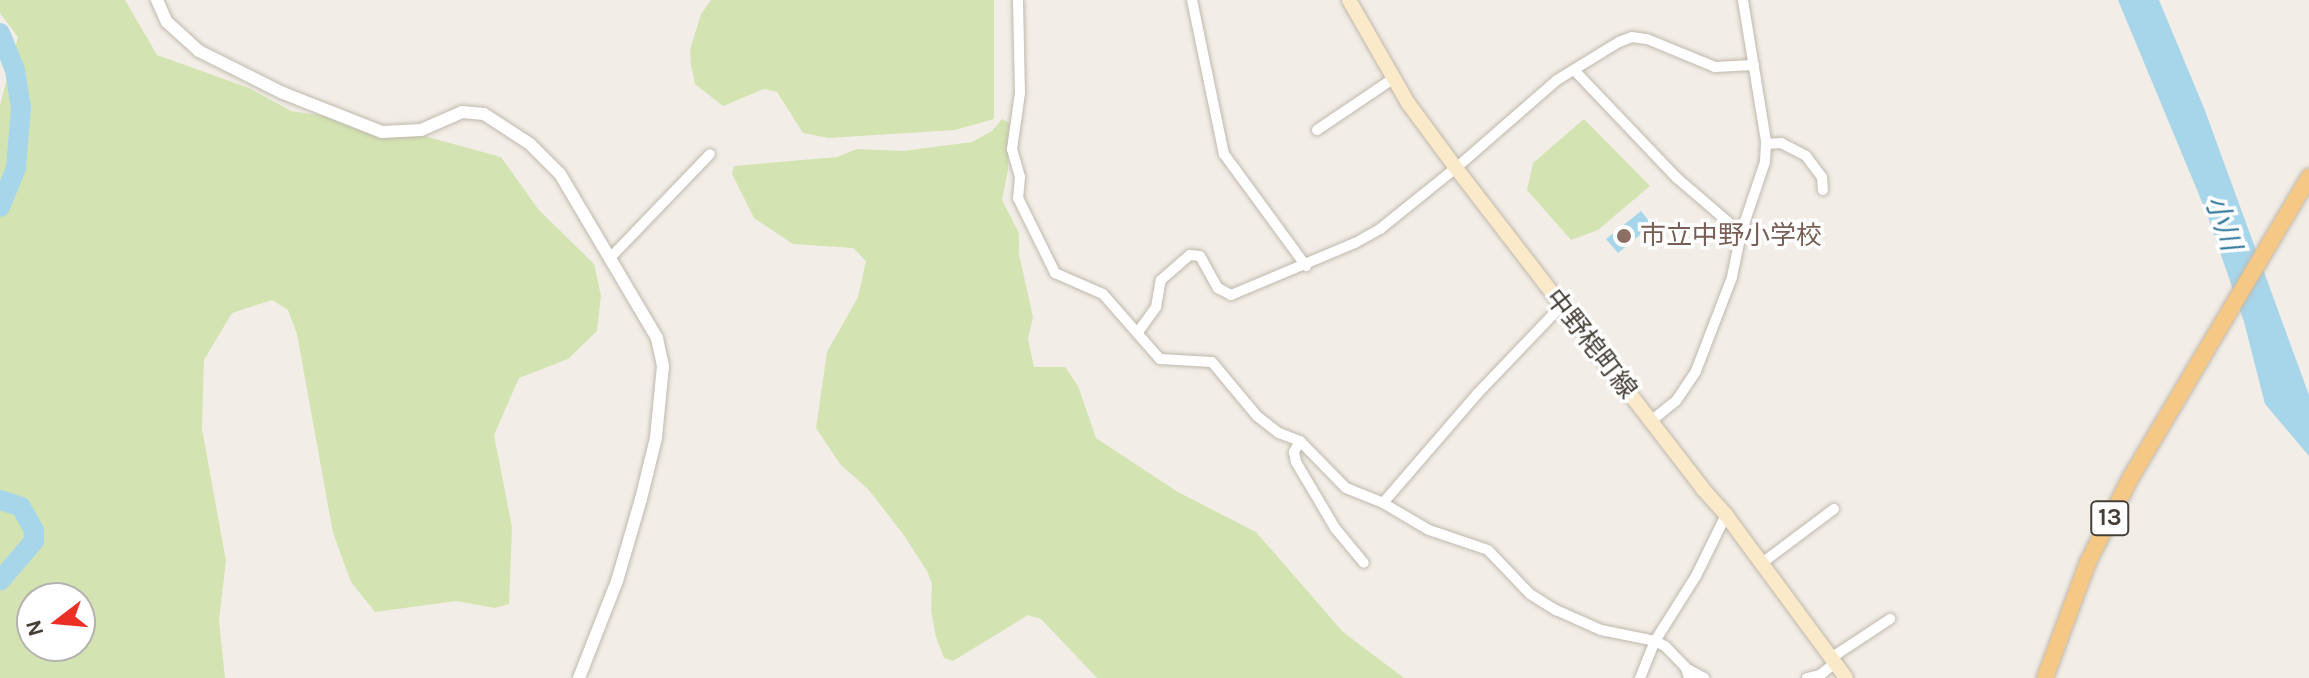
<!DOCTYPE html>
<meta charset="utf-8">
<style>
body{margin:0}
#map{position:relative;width:2309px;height:678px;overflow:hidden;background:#f2eee7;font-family:Karla,"Noto Sans JP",sans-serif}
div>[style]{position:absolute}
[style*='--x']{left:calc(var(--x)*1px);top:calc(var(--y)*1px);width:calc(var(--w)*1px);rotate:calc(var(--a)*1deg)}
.green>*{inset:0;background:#d3e4b2}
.water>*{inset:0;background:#a7d6eb}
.river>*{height:20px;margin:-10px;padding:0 10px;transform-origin:10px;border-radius:10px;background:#a7d6eb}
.roads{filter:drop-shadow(0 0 2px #c0b8ad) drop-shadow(0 0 2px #c0b8ad)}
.minor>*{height:10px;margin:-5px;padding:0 5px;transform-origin:5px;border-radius:5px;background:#fff}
.tertiary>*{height:12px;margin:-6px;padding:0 6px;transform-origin:6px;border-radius:6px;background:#fff}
.secondary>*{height:14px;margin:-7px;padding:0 7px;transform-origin:7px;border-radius:7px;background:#fbeac9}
.trunk>*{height:16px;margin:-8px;padding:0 8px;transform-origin:8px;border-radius:8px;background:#f6c886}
.dots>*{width:22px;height:22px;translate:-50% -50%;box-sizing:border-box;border:4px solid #fff;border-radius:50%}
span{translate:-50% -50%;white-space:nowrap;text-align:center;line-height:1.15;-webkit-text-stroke:7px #fff;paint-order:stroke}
.shield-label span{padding:2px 6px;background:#fff;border:2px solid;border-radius:6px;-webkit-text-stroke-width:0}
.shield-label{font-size:24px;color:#453e37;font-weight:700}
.education-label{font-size:26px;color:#785e54}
.left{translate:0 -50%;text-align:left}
.street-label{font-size:26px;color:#453e37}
.water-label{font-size:28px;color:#33799b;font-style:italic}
.north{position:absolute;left:16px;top:582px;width:80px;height:80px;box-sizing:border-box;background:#fff;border:2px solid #b5b2af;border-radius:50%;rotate:254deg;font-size:22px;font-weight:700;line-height:32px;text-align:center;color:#453e37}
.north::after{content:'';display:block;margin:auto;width:28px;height:36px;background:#ec2f25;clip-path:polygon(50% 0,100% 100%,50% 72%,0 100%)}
</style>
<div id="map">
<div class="green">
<div style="clip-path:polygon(evenodd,0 0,125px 0,157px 55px,249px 88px,291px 111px,384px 125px,501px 157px,538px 209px,594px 264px,601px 296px,597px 331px,568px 359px,519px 378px,494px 435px,512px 527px,509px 604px,495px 608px,456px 601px,375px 612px,351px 582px,333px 533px,297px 334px,288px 310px,272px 300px,232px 313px,204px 360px,202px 429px,226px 561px,219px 620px,225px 678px,0 678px,0 105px,18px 37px,0 13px,0 0,32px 598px,80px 598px,80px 646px,32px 646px,32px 598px)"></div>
<div style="clip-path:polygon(711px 0,994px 0,994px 119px,955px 130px,828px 138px,803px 133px,777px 92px,764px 89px,723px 106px,695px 84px,691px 65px,690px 50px,701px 14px)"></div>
<div style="clip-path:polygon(1002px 119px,1010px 123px,1008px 170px,1002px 200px,1019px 233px,1019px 254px,1033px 317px,1028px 339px,1034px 367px,1065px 367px,1078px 386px,1096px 438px,1178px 492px,1256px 532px,1343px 632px,1404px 678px,1097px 678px,1041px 619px,1028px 615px,953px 661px,944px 658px,936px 637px,931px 611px,932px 584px,927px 571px,903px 534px,868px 489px,840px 464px,816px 428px,827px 352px,858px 297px,866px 261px,853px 248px,793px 244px,754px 218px,732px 174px,734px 166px,837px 157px,857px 149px,903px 151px,972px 142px,992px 131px)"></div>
<div style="clip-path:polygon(1584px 119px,1650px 186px,1598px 230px,1571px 240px,1527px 190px,1533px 163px)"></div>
</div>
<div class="water">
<div style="clip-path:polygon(2118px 0,2159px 0,2204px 108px,2309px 395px,2309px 456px,2265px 404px,2244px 322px,2207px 214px)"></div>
<div style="clip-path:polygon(1641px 211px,1652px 225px,1618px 253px,1606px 239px)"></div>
</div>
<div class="river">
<div style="--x:0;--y:33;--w:40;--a:68"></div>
<div style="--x:15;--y:70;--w:38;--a:81"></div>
<div style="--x:21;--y:108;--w:60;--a:94.8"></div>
<div style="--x:16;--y:168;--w:42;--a:112.3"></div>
<div style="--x:0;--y:500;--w:22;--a:18"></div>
<div style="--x:21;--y:507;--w:26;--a:61"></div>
<div style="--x:34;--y:530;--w:11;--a:90"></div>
<div style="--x:34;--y:541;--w:52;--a:130.4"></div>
</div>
<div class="roads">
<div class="minor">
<div style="--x:1018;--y:0;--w:93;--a:88.8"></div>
<div style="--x:1020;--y:93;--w:57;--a:98.1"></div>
<div style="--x:1012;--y:149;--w:29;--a:74"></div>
<div style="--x:1020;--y:177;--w:21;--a:95"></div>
<div style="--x:1018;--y:198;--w:84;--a:63.7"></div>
<div style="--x:1055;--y:273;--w:52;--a:23.6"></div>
<div style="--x:1103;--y:294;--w:86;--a:48.8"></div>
<div style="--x:1160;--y:359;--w:52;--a:3.3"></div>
<div style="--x:1212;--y:362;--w:70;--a:50.2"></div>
<div style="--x:1257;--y:416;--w:28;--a:38"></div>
<div style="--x:1279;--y:433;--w:22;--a:21"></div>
<div style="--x:1300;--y:441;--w:66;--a:45.6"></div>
<div style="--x:1346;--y:488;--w:40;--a:22"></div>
<div style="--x:1383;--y:503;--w:53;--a:30.4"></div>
<div style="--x:1429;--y:530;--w:62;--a:18.7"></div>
<div style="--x:1488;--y:550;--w:61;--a:46.3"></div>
<div style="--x:1530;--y:594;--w:31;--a:32"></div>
<div style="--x:1556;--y:610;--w:49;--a:24"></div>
<div style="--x:1601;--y:630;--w:55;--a:11.5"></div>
<div style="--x:1655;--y:641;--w:11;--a:27"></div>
<div style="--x:1665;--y:646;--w:30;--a:46"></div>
<div style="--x:1686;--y:668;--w:10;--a:73"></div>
<div style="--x:1192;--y:0;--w:157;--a:78.3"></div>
<div style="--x:1224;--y:154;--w:139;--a:53.8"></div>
<div style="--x:1574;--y:70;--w:149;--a:46.4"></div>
<div style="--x:1677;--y:178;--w:84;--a:40.7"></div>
<div style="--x:1317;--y:130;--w:93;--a:-34"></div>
<div style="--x:1766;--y:144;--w:15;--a:-4"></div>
<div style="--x:1781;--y:143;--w:28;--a:27"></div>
<div style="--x:1806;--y:156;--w:26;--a:53"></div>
<div style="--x:1822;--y:177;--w:13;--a:86"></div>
<div style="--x:610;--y:258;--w:144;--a:-46.1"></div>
<div style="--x:1138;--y:332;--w:31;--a:-54"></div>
<div style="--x:1156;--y:307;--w:27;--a:-80"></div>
<div style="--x:1161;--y:280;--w:38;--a:-41"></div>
<div style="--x:1190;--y:255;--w:10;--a:6"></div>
<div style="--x:1200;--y:256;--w:37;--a:61"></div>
<div style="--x:1218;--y:288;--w:15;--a:28"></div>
<div style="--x:1231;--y:295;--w:134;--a:-22.8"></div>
<div style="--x:1355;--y:243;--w:29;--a:-29"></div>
<div style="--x:1380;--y:229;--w:97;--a:-38.8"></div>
<div style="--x:1456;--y:168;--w:134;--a:-41.1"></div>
<div style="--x:1557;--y:80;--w:73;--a:-31.5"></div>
<div style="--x:1619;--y:42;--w:14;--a:-21"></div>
<div style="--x:1632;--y:37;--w:15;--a:8"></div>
<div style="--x:1647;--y:39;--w:74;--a:22.4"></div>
<div style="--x:1715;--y:67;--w:39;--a:-3"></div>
<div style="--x:1651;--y:421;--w:32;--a:-39"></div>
<div style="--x:1676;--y:401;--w:36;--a:-56"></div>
<div style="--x:1696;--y:371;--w:101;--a:-69"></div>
<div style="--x:1732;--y:277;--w:45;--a:-78.4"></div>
<div style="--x:1741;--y:233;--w:75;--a:-71.3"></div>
<div style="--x:1765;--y:162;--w:21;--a:-87"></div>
<div style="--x:1766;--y:141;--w:143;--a:-99.3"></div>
<div style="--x:1300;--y:441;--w:13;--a:119"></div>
<div style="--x:1294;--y:452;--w:10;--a:79"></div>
<div style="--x:1296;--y:462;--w:77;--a:59.4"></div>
<div style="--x:1335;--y:528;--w:45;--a:50.4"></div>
<div style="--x:1383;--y:503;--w:144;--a:-49.2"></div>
<div style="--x:1477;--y:394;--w:122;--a:-46.3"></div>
<div style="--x:1762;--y:563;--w:90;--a:-36.9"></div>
<div style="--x:1831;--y:658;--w:71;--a:-33.5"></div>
<div style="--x:1686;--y:668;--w:21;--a:29"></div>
<div style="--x:1640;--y:678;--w:40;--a:-68"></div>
<div style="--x:1655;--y:641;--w:77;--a:-57.8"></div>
<div style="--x:1696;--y:576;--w:68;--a:-63.8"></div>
<div style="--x:1807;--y:678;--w:13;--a:-13"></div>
<div style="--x:1820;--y:675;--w:19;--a:-39"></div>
</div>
<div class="tertiary">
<div style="--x:157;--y:0;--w:24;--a:66"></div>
<div style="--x:167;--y:22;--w:43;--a:42.2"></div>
<div style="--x:199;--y:51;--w:94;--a:26.6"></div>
<div style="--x:283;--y:93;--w:106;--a:21.5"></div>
<div style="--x:382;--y:132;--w:39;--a:-3"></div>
<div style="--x:421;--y:130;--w:45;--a:-23.7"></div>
<div style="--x:462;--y:112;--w:22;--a:5"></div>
<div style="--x:484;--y:114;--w:55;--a:33.1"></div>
<div style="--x:530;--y:144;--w:42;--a:45"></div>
<div style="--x:560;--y:174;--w:191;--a:59.4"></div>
<div style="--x:657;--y:338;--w:29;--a:78"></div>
<div style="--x:663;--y:366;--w:72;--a:95.6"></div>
<div style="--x:656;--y:438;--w:63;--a:103.8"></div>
<div style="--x:641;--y:499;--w:85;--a:106.3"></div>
<div style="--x:617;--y:581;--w:104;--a:111.4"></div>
</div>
<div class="secondary">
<div style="--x:1349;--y:0;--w:119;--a:60.2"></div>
<div style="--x:1408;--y:103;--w:81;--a:53.6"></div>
<div style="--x:1456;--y:168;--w:404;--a:52.4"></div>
<div style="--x:1702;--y:488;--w:36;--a:48"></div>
<div style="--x:1726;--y:515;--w:202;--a:53.6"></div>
</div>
<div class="trunk">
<div style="--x:2045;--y:678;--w:124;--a:-69.7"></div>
<div style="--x:2088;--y:562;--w:95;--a:-63.2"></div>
<div style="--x:2131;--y:477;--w:349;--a:-59.3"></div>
</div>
</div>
<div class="dots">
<div style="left:1624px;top:236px;background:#8d6e63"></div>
</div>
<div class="shield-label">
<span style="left:2110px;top:518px">13</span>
</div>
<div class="education-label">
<span class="left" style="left:1640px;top:236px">市立中野小学校</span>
</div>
<div class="street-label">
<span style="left:1591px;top:344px;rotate:52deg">中野梍町線</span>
</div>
<div class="water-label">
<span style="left:2223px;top:223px;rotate:71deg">小川</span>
</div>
<div class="north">N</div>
</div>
